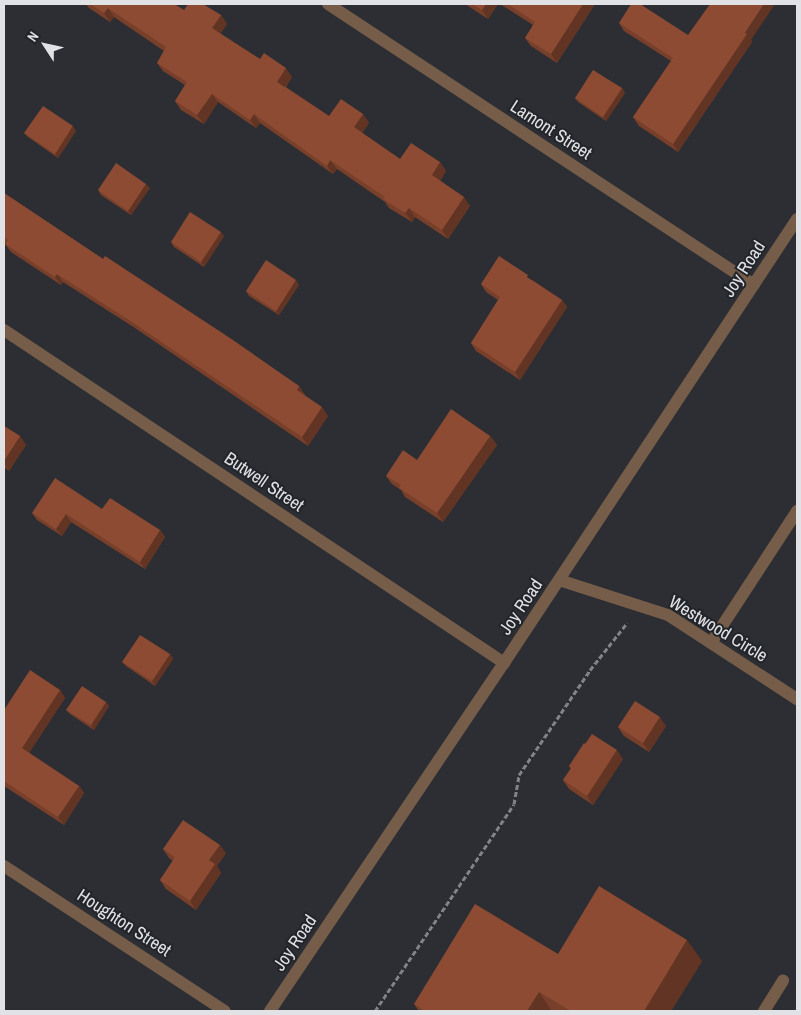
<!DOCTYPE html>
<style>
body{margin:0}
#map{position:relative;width:801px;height:1015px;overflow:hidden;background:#2c2e33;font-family:"Archivo Narrow",sans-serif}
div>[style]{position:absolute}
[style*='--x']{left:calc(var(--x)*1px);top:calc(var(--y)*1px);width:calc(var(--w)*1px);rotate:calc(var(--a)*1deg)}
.path>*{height:3px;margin-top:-1.5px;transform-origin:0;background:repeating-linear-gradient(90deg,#818387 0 5px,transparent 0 7.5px)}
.service>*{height:12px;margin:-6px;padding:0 6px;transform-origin:6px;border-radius:6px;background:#755d4a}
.minor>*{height:12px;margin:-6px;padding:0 6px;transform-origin:6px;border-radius:6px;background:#755d4a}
.tertiary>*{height:12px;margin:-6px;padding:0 6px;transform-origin:6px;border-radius:6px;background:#755d4a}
.wall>*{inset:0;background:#78402b}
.shaded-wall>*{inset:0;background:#623423}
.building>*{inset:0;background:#8c4b32}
span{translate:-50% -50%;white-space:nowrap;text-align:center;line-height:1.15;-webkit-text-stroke:4px #222529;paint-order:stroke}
.street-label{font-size:18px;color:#e0e2e5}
.frame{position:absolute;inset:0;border:5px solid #e0e2e5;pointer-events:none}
.north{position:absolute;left:20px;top:20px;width:50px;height:50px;-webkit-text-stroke:4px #222529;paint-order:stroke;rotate:305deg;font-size:14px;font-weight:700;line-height:20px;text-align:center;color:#e0e2e5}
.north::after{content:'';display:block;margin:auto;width:18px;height:22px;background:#e0e2e5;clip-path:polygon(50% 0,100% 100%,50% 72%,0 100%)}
</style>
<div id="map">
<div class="path">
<div style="--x:375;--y:1011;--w:249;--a:-56.1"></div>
<div style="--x:514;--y:804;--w:29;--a:-80"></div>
<div style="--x:519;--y:775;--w:127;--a:-55.9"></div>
<div style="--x:590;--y:670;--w:60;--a:-51.8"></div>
</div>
<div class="service">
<div style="--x:711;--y:643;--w:158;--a:-56.9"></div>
<div style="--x:764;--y:1011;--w:36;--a:-58"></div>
</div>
<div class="minor">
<div style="--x:328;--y:4;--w:510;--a:33.41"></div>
<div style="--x:4;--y:330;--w:601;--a:33.66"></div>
<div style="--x:559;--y:580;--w:114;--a:17.8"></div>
<div style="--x:668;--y:615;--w:154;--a:33.1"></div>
<div style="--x:4;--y:866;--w:264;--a:33.3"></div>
</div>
<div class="tertiary">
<div style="--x:270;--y:1011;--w:419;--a:-56.1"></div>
<div style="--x:504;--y:663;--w:532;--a:-56.58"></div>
</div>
<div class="wall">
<div style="clip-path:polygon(86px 4px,174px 4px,184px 10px,221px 15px,227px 24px,220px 34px,260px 59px,292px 77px,286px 87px,329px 116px,363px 114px,369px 123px,362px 133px,400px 159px,440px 162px,446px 171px,440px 181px,470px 206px,448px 239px,415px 217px,412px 222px,389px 208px,385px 202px,337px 169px,333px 174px,260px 123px,256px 128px,218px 102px,204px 124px,181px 110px,175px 101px,185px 85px,163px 71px,157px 63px,164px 51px,114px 17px,110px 22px,89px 8px)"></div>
<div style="clip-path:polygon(465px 4px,498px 4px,488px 19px)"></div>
<div style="clip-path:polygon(500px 4px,595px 4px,557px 63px,531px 46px,525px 38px,533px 25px)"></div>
<div style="clip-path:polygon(619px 23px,688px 35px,751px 40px,752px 42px,678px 152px,639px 126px,633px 117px,671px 61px,624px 31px)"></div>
<div style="clip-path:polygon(622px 88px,625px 93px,606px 121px,578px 102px,575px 98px)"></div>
<div style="clip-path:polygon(76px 131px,58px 158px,28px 137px,24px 133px)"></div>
<div style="clip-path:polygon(150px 188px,131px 215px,101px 195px,98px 190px)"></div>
<div style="clip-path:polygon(4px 193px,103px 259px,299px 386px,305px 395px,305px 396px,328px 416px,308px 446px,135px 328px,63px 282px,61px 285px,11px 252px,5px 244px,6px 243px,4px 242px)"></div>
<div style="clip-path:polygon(224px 236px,204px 267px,174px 247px,171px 242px)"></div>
<div style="clip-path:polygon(532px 280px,562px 300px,567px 307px,520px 380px,476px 351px,471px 343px,498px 300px,486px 292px,481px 284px)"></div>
<div style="clip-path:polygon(299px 285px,279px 315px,249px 296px,246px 291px)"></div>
<div style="clip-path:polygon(4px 426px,20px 436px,26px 445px,9px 471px,4px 467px)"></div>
<div style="clip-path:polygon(490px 436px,497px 445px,443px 522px,405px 497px,401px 490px,392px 484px,386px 476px,417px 460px)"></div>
<div style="clip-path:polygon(102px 509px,160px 530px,165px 537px,145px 569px,71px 522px,62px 536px,37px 520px,32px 513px)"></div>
<div style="clip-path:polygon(170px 654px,173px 659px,155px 686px,126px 666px,122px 662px)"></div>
<div style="clip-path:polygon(60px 690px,65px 698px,29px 753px,79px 786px,84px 793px,64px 825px,4px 786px,4px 710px)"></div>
<div style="clip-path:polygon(106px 702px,109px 706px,94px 730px,70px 714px,66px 710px)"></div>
<div style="clip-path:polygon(666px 726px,649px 752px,624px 736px,618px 727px)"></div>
<div style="clip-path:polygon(623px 759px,593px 805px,569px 789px,563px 780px,571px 769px,569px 766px)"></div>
<div style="clip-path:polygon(163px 849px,226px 853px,217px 866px,221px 873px,196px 910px,166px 889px,160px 880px,173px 861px,169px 858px)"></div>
<div style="clip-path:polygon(558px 954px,702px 961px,671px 1011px,419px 1011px,414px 1004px)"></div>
</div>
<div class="shaded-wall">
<div style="clip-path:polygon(486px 4px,498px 4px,488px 19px,482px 10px)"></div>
<div style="clip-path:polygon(583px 4px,595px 4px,557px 63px,551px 54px)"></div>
<div style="clip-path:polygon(764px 4px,775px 4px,751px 40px,752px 42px,678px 152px,673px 144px)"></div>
<div style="clip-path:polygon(108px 8px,114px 17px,110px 22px,104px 13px)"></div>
<div style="clip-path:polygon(221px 15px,227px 24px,218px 37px,212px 28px)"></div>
<div style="clip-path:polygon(286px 68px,292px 77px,283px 90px,277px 82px)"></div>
<div style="clip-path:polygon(622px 88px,625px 93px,606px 121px,603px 117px)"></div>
<div style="clip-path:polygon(212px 94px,218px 102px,204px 124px,197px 115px)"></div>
<div style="clip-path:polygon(254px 114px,260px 123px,256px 128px,250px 120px)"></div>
<div style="clip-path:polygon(363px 114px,369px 123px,360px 136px,354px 127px)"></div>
<div style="clip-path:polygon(73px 126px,76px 131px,58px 158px,55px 154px)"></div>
<div style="clip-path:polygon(330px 160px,337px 169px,333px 174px,327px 166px)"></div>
<div style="clip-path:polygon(440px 162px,446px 171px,438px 184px,432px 175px)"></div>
<div style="clip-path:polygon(146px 184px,150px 188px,131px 215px,128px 211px)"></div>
<div style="clip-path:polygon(464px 197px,470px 206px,448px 239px,442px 230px)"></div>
<div style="clip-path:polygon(409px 208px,415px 217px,412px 222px,405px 213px)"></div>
<div style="clip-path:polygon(221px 232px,224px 236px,204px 267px,201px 262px)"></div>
<div style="clip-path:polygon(57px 274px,63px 282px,61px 285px,55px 277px)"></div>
<div style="clip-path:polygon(296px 280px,299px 285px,279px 315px,276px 311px)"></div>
<div style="clip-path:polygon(562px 300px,567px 307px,520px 380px,515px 372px)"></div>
<div style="clip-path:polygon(299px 386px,305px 395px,303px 399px,297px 390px)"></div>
<div style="clip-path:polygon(322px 407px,328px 416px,308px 446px,302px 437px)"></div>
<div style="clip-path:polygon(20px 436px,26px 445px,9px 471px,4px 463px,4px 461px)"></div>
<div style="clip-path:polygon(490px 436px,497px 445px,443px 522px,437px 513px)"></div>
<div style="clip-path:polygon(66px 514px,71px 522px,62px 536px,56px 529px)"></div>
<div style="clip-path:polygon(160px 530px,165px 537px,145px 569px,140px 562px)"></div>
<div style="clip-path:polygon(170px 654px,173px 659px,155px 686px,152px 681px)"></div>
<div style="clip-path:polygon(60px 690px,65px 698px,27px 756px,22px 748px)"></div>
<div style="clip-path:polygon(106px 702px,109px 706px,94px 730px,91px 725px)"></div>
<div style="clip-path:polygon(660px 717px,666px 726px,649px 752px,643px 743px)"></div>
<div style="clip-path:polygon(617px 750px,623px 759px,593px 805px,587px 796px)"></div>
<div style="clip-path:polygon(79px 786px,84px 793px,64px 825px,58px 817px)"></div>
<div style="clip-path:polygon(220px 845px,226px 853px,217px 866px,221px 873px,196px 910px,190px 901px,209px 860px)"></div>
<div style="clip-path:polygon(687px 940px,702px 961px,671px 1011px,644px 1011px)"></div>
<div style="clip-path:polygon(539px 992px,552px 1011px,527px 1011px)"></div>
</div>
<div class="building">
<div style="clip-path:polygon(90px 4px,174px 4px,184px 10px,188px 4px,203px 4px,221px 15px,212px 28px,260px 59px,264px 53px,286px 68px,277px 82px,329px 116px,341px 99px,363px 114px,354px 127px,400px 159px,411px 143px,440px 162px,432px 175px,464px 197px,442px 230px,409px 208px,405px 213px,383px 199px,385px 197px,330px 160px,327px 166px,254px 114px,250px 120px,212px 94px,197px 115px,175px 101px,187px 82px,157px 63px,166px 47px,108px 8px,104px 13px)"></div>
<div style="clip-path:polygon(472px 4px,486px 4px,482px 10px)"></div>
<div style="clip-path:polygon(508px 4px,583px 4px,551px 54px,525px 38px,535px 22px)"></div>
<div style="clip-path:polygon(631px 4px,640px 4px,688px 35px,710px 4px,764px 4px,745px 33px,747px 34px,673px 144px,633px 117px,673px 58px,619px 23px)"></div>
<div style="clip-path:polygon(593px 70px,622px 88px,603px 117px,575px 98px)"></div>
<div style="clip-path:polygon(43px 106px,73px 126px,55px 154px,24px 133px)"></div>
<div style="clip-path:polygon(116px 163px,146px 184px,128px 211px,98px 190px)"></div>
<div style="clip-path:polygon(4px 193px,103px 259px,105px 256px,230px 338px,299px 386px,297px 390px,322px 407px,302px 437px,129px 320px,57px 274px,55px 277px,5px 244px,8px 240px,4px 237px)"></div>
<div style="clip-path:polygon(190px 212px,221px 232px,201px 262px,171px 242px)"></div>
<div style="clip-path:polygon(499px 256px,528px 275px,527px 277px,562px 300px,515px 372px,471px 343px,500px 297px,481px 284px)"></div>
<div style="clip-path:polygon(266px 260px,296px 280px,276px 311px,246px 291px)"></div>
<div style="clip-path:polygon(451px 409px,490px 436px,437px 513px,399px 488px,401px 485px,386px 476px,403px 450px,417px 460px)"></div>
<div style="clip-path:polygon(4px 426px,20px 436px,4px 461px)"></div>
<div style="clip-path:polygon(55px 478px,102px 509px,110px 498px,160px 530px,140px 562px,66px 514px,56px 529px,32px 513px)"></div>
<div style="clip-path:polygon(140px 635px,170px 654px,152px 681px,122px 662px)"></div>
<div style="clip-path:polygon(30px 670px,60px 690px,22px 748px,79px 786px,58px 817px,4px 781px,4px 710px)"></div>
<div style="clip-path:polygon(82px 686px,106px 702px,91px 725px,66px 710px)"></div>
<div style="clip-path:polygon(635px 701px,660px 717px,643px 743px,618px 727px)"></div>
<div style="clip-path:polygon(592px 734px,617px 750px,587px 796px,563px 780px,571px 768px,569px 766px,584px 743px,585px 744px)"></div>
<div style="clip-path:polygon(183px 820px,220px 845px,209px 860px,215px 864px,190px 901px,160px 880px,175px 857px,163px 849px)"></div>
<div style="clip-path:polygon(599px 886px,687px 940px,644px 1011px,571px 1011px,539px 992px,527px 1011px,425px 1011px,414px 1004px,475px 904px,558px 954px)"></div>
</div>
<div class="street-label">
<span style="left:551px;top:130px;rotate:33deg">Lamont Street</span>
<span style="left:744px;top:269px;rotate:-57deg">Joy Road</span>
<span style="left:264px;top:482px;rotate:34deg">Butwell Street</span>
<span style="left:521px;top:607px;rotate:-56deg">Joy Road</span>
<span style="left:718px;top:629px;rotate:31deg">Westwood Circle</span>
<span style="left:124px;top:923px;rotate:33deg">Houghton Street</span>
<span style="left:295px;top:943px;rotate:-56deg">Joy Road</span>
</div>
<div class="frame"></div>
<div class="north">N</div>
</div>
